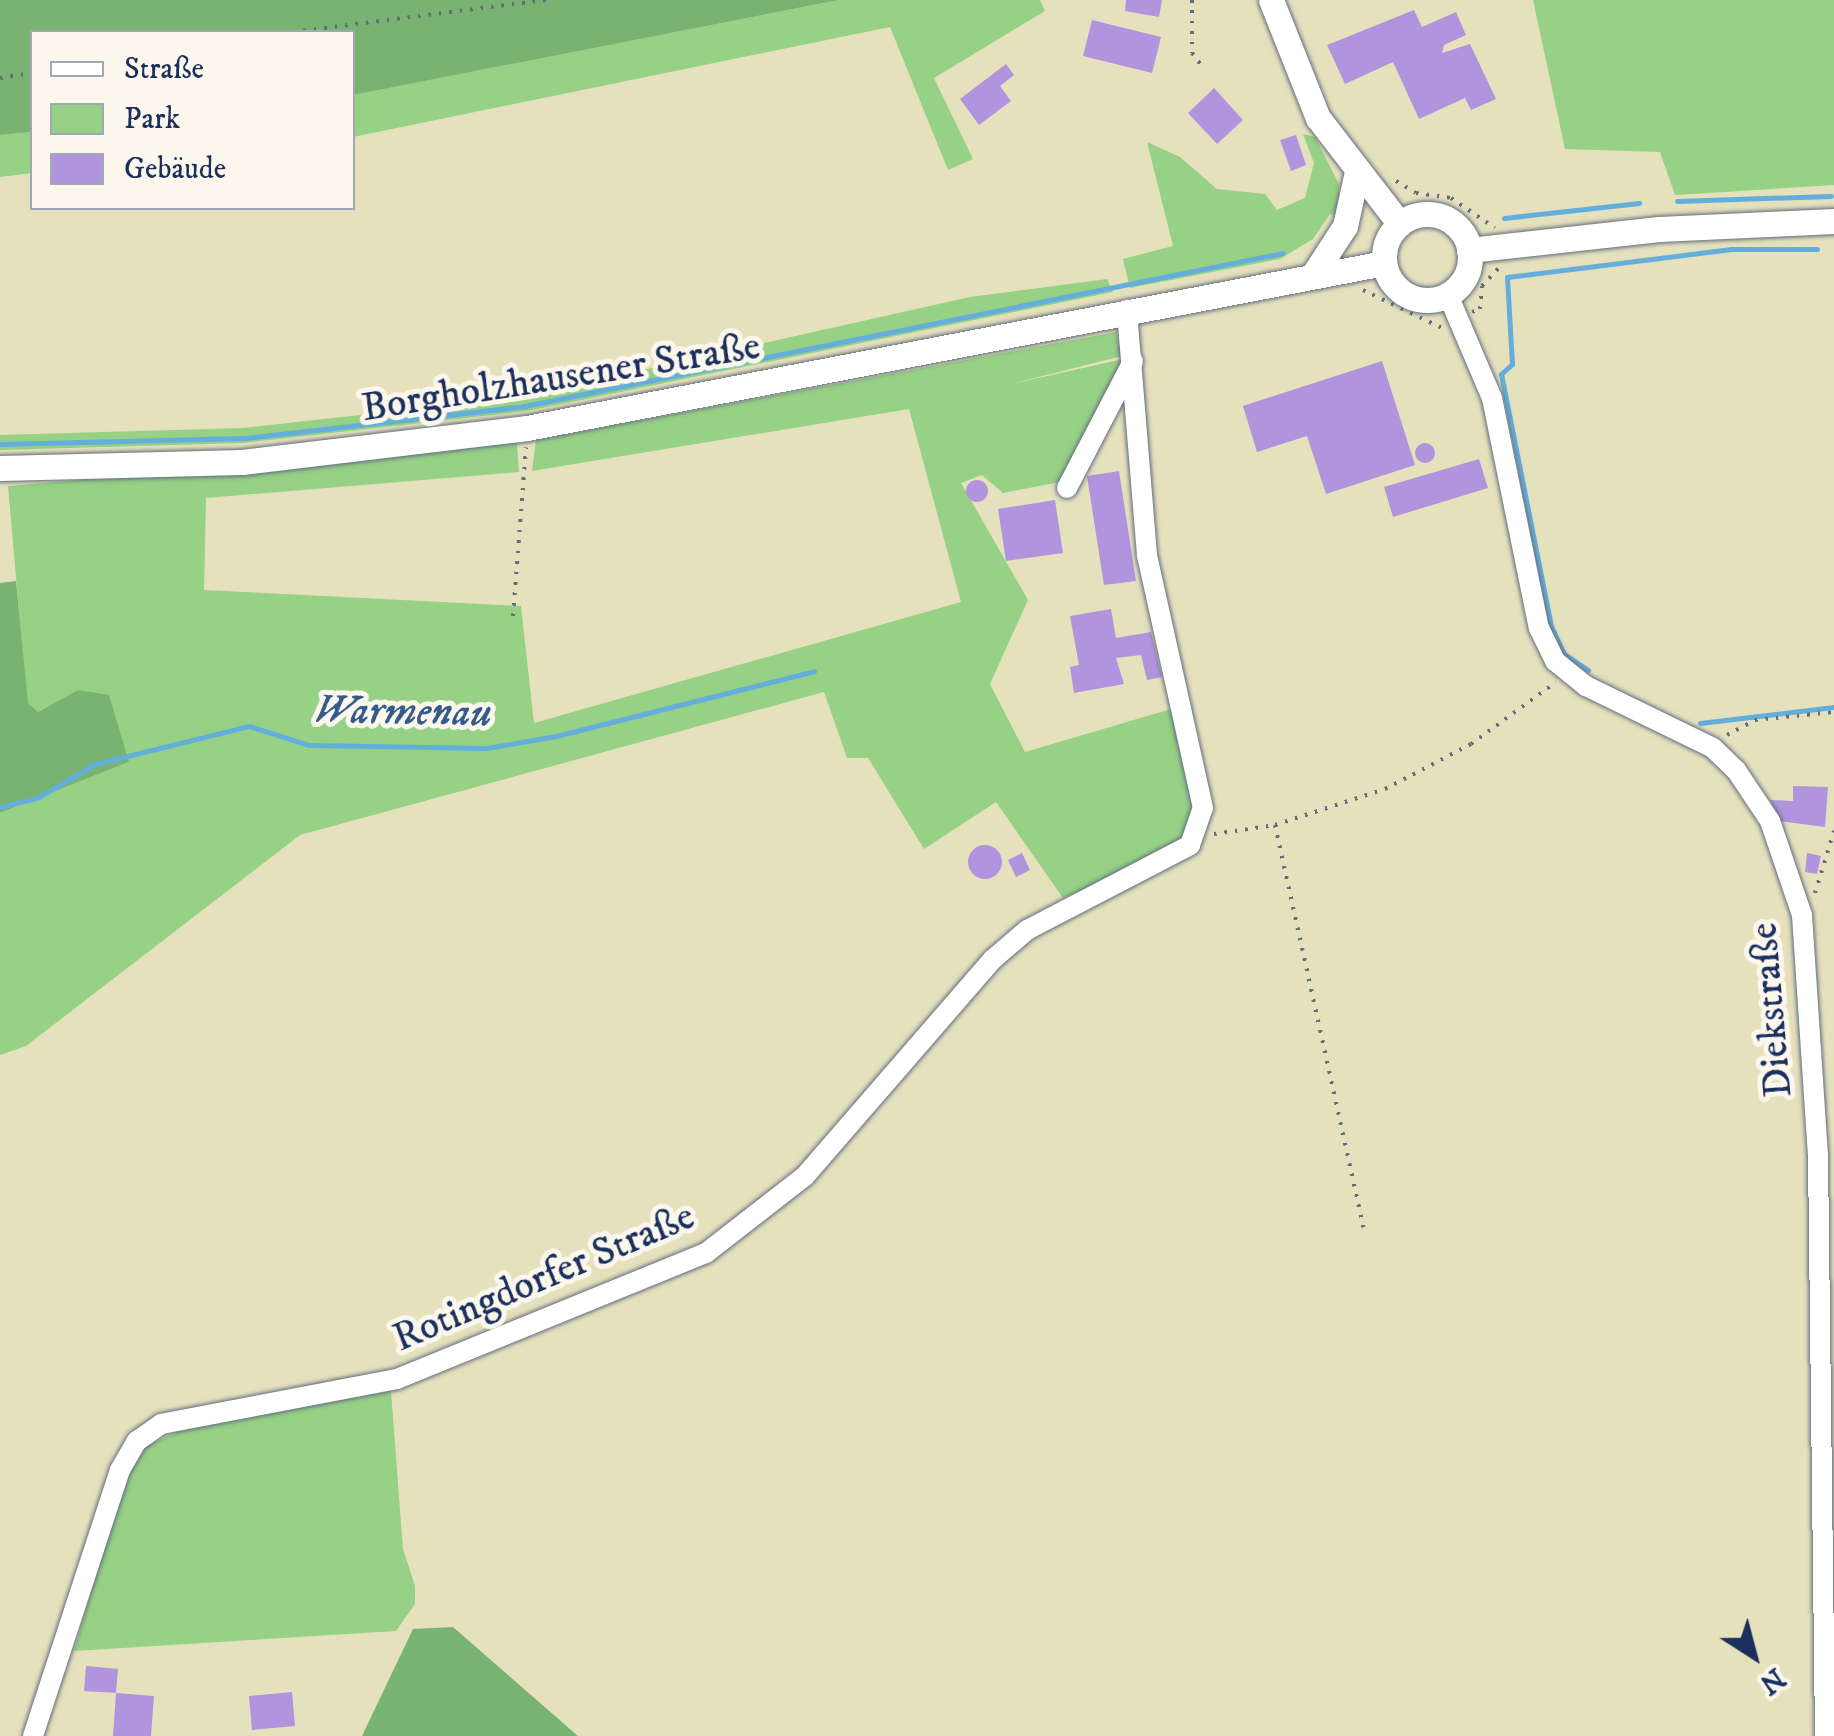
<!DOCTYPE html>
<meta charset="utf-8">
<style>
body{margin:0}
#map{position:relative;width:1834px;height:1736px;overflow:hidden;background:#e6e1bd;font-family:"IM FELL DW Pica",serif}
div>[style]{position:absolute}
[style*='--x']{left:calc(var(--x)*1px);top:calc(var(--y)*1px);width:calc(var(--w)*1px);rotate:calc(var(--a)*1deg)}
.green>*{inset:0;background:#96d185}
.forest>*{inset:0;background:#78b372}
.stream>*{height:5px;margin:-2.5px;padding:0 2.5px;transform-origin:2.5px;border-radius:2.5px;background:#64aedc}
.building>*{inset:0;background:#b194de}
.round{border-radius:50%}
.path>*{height:4px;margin-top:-2px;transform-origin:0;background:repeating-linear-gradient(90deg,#626d7f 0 2.5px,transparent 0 10.5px)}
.roads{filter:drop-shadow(0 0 2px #626d7f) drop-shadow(0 0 2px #626d7f)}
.minor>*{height:20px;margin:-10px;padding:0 10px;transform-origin:10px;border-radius:10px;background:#fff}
.major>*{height:25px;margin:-12.5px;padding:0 12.5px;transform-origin:12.5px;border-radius:12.5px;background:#fff}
.major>.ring{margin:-12.5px;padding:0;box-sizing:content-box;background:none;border:25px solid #fff;border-radius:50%}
span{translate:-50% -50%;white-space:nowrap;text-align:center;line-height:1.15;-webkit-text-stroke:10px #fbf7ec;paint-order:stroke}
.street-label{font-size:40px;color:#1b2f5e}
.water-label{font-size:42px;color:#355b8a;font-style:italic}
.legend{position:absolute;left:30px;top:30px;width:325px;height:180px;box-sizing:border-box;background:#fbf7ec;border:2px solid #a1a7b3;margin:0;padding:12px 18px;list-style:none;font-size:30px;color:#1b2f5e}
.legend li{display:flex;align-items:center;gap:20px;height:50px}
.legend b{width:50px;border:2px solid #a1a7b3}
.north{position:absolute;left:1704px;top:1606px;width:100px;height:100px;-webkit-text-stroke:8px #fbf7ec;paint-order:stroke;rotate:144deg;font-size:28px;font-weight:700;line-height:40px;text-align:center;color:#1b2f5e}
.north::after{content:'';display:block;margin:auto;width:35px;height:45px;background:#1b2f5e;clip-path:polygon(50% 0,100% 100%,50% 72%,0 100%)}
</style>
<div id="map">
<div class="green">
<div style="clip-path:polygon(839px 0,1040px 0,1045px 11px,934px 78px,973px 159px,948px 170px,890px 27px,353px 137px,352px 95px)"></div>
<div style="clip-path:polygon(1533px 0,1834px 0,1834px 185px,1675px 195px,1660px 152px,1565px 149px)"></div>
<div style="clip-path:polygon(32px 132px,32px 173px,0 177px,0 135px)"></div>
<div style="clip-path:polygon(1303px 134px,1315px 137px,1339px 184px,1339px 216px,1330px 214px,1313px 239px,1280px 259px,1130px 288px,1123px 259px,1173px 246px,1147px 142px,1180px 157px,1217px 189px,1265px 194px,1277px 210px,1305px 198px,1314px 163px)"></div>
<div style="clip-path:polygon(1107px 279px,1113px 292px,527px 411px,243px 443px,0 450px,0 435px,243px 428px,522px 397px,970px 297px)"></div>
<div style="clip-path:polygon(1116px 332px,1122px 356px,1011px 384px,1123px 359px,1060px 482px,1003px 493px,982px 475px,961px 483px,1028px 600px,990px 684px,1025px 752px,1171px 709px,1195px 806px,1183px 840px,1143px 866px,1063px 898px,996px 802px,924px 849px,868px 758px,847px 758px,824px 692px,300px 835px,26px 1046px,0 1055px,0 813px,129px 762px,78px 690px,38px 712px,27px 703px,8px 486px,517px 443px,519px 472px,206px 498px,204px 590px,521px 606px,534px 723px,961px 602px,909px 409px,532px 471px,536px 440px)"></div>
<div style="clip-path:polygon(391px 1391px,403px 1549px,415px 1586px,415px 1604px,396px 1631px,74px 1651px,125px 1475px,143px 1448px,184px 1428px)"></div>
</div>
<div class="forest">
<div style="clip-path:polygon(0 0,839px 0,353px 95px,352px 32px,32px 32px,32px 132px,0 135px)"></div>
<div style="clip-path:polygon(16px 581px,28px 703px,38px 712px,78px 690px,109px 695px,129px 762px,0 813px,0 583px)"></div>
<div style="clip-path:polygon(453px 1627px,578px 1736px,362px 1736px,413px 1629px)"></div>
</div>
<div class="stream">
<div style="--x:1677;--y:201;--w:154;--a:-1.9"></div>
<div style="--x:1504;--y:218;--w:136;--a:-6.3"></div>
<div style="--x:0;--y:444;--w:245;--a:-1.4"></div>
<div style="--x:245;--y:438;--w:281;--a:-6.5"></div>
<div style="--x:524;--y:406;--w:774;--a:-11.4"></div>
<div style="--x:1588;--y:670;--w:29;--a:-146"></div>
<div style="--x:1564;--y:654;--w:31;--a:-115"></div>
<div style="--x:1551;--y:626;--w:257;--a:-101.2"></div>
<div style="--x:1501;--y:374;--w:15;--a:-42"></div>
<div style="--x:1512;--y:364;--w:87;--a:-93.3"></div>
<div style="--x:1507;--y:277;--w:226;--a:-7.1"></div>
<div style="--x:1731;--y:249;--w:86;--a:0"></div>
<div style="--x:1700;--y:723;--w:135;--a:-6.8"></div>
<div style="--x:0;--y:807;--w:38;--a:-14"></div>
<div style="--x:37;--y:798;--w:67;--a:-30.4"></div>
<div style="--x:95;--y:764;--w:159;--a:-13.9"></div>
<div style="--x:249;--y:726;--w:63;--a:17.6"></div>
<div style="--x:309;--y:745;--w:178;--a:1"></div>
<div style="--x:487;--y:748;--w:70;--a:-9.9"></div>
<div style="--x:556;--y:736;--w:266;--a:-14.1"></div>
</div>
<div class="building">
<div style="clip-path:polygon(1126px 0,1162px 0,1159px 17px,1125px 11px)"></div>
<div style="clip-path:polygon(1414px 10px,1422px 27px,1456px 12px,1466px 35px,1444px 45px,1442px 53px,1470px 44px,1496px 99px,1471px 110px,1465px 98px,1419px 119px,1393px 62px,1345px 84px,1327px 45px)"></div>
<div style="clip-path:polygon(1092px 20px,1161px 37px,1152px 73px,1083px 56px)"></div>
<div style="clip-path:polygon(1006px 64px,1014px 75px,1000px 86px,1011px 101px,979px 125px,960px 99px)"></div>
<div style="clip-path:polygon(1214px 88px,1243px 120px,1217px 144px,1188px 113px)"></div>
<div style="clip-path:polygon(1296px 135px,1306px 165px,1291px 171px,1280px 140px)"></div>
<div style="clip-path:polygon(1382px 361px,1415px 465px,1326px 494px,1307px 436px,1257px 452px,1243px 406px)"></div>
<div class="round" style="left:1415px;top:443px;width:20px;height:20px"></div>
<div style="clip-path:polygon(1479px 459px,1488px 488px,1393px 517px,1384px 487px)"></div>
<div style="clip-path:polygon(1119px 471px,1136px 581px,1104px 585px,1087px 476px)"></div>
<div class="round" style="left:966px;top:480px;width:22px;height:22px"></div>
<div style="clip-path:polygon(1055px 500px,1063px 553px,1006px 561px,998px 509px)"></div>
<div style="clip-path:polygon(1111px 609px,1116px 638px,1151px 632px,1162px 677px,1147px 680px,1141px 655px,1116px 658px,1124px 684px,1074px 693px,1070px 667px,1079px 665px,1070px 616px)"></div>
<div style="clip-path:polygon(1793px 786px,1828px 787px,1825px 827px,1779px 821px,1770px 800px,1793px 801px)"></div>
<div class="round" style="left:968px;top:845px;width:34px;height:34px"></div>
<div style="clip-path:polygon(1022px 853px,1030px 870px,1016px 877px,1008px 860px)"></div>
<div style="clip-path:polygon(1807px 853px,1821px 856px,1817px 874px,1805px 872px)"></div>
<div style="clip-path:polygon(86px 1666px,118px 1669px,116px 1693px,154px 1696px,151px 1736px,113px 1736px,116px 1693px,84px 1691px)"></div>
<div style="clip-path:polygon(292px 1692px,295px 1726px,252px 1730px,249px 1696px)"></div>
</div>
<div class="path">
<div style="--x:1192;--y:0;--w:53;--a:90"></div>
<div style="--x:1192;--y:53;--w:15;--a:53"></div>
<div style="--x:293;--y:32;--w:256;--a:-7.2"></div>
<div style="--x:0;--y:78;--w:32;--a:-9"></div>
<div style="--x:1396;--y:181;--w:23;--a:31"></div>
<div style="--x:1416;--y:193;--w:35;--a:8"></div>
<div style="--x:1451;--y:198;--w:53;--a:34.3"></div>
<div style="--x:1363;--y:290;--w:88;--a:25.7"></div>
<div style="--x:1472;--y:312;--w:9;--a:-21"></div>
<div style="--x:1480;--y:309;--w:23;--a:-85"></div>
<div style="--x:1482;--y:286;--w:26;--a:-47"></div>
<div style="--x:513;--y:616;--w:169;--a:-85.6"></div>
<div style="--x:1727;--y:735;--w:32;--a:-28"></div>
<div style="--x:1755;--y:720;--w:79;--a:-5.8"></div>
<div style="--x:1275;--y:825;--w:415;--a:77.6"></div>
<div style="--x:1214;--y:834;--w:62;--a:-8.4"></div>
<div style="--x:1275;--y:825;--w:116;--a:-18.1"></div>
<div style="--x:1385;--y:789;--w:97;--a:-27.6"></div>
<div style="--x:1471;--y:744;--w:105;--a:-36.1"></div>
<div style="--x:1815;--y:893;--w:65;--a:-73"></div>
</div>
<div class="roads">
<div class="minor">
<div style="--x:1448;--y:295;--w:112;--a:66.9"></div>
<div style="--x:1492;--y:398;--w:235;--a:78.5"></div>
<div style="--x:1539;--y:628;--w:37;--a:64"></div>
<div style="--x:1555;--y:661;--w:40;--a:39"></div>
<div style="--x:1586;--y:686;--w:141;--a:26"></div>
<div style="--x:1713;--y:748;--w:32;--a:44"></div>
<div style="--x:1736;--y:770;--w:61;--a:56.3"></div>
<div style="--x:1770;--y:821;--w:99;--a:71.2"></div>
<div style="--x:1802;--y:915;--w:241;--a:86.2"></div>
<div style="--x:1818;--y:1155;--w:581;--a:89.31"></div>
<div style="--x:1067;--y:488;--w:143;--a:-62.5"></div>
<div style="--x:33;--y:1736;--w:280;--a:-71.9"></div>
<div style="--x:120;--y:1470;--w:34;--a:-60"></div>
<div style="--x:137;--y:1441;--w:29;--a:-35"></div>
<div style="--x:161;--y:1424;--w:240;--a:-10.8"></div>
<div style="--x:397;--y:1379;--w:334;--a:-22.2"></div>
<div style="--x:706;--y:1253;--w:125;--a:-37.9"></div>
<div style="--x:805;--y:1176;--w:286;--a:-49.1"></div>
<div style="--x:992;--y:960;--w:46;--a:-40.6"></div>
<div style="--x:1027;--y:930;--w:184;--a:-27.5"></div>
<div style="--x:1190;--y:845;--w:39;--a:-71"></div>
<div style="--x:1203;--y:808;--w:259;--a:-102.5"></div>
<div style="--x:1147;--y:555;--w:246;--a:-94.7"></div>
</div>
<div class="major">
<div style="--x:1271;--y:0;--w:127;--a:68.3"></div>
<div style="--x:1318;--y:118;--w:134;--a:52.3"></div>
<div class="ring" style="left:1384px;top:214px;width:61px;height:61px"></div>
<div style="--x:1469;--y:250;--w:191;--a:-6.3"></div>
<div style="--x:1659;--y:229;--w:175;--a:-2.6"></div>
<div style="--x:1313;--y:275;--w:59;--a:-56.9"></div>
<div style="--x:1345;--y:226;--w:55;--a:-77.5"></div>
<div style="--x:0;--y:468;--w:242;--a:-1.4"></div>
<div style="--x:242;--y:462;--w:287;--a:-6.8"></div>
<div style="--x:527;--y:428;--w:873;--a:-10.9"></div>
</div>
</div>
<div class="street-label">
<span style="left:561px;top:378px;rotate:-9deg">Borgholzhausener Straße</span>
<span style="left:1772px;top:1010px;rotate:-95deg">Diekstraße</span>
<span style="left:544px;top:1278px;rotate:-23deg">Rotingdorfer Straße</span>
</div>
<div class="water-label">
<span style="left:403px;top:712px;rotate:1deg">Warmenau</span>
</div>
<ul class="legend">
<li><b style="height:12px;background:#fff"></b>Straße</li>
<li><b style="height:28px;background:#96d185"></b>Park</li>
<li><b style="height:28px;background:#b194de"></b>Gebäude</li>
</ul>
<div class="north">N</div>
</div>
